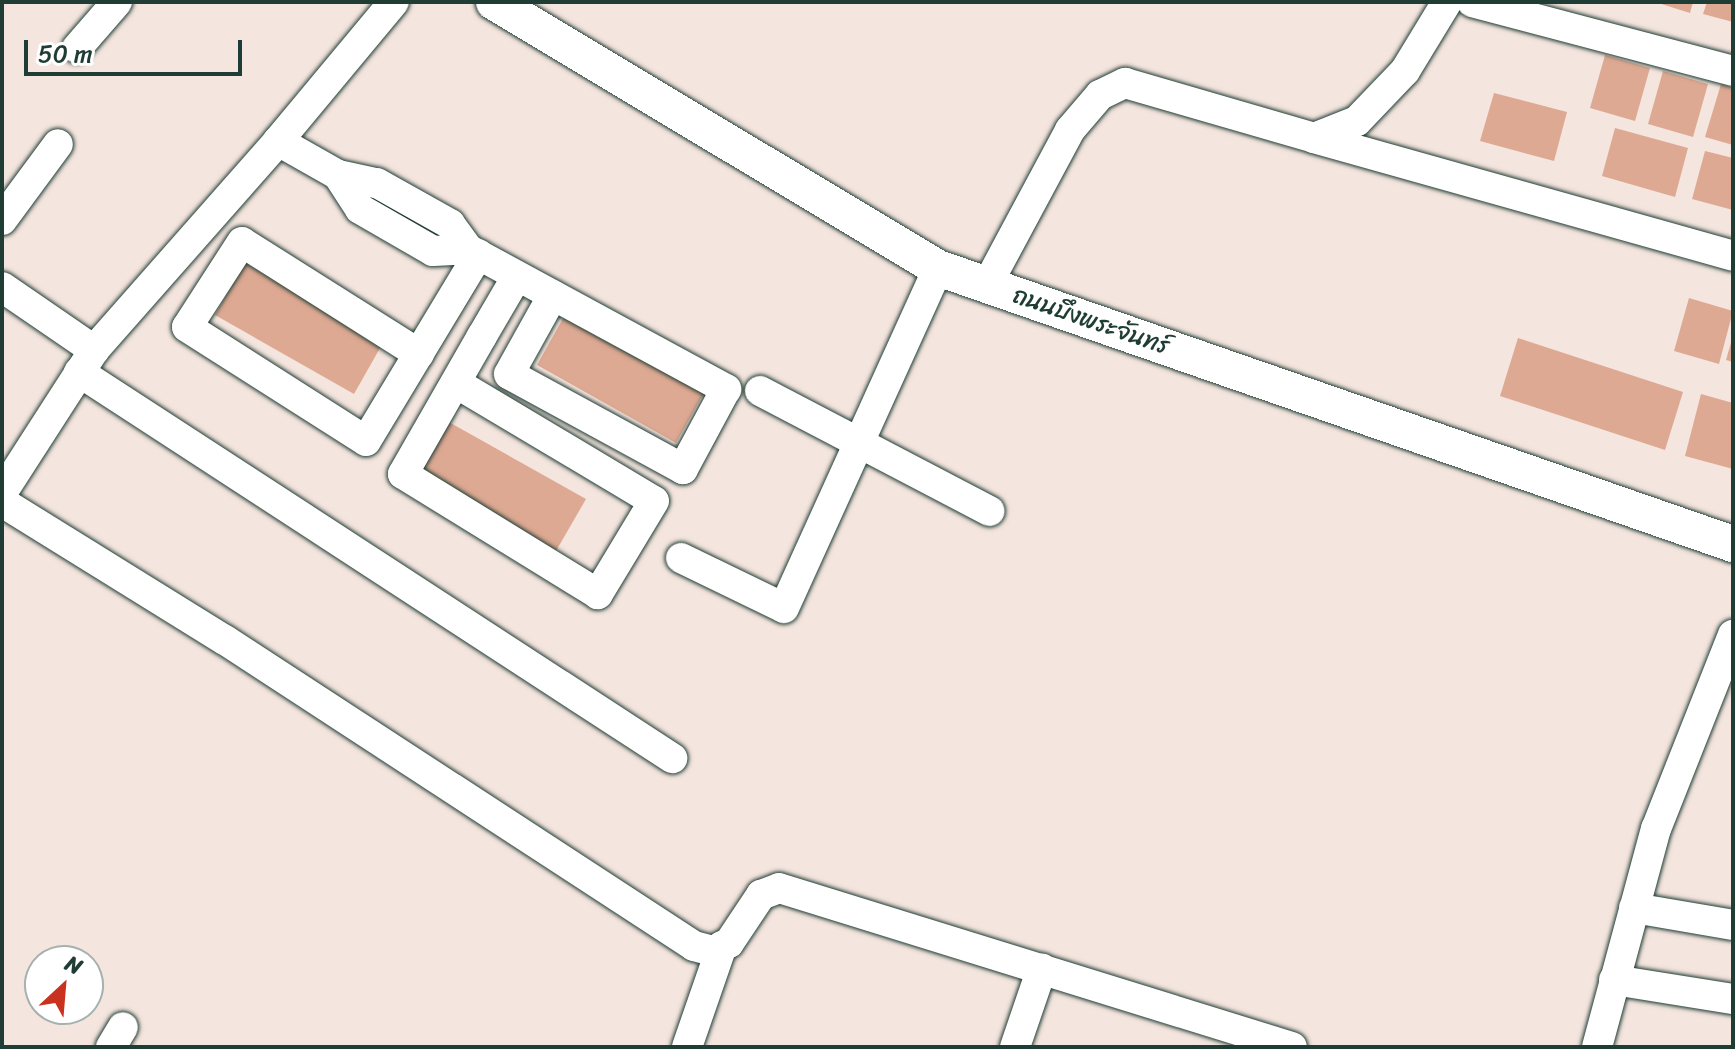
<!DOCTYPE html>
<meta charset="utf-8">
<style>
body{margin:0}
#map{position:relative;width:1735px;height:1049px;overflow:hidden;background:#f5e5df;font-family:Sriracha,"Playpen Sans Thai",sans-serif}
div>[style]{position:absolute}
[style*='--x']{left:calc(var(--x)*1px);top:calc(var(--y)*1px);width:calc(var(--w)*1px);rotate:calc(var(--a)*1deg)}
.building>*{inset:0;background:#dea993}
.roads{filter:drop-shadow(0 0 2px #1f3d34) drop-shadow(0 0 2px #1f3d34)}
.minor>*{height:30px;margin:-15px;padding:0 15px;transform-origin:15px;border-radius:15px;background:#fff}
.tertiary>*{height:36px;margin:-18px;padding:0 18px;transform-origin:18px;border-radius:18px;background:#fff}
span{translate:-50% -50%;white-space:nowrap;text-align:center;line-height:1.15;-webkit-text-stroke:6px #fff;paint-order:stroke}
.street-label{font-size:24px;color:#1f3d34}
.frame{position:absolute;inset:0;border:4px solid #1f3d34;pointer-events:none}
.north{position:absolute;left:24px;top:945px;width:80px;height:80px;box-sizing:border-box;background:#fff;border:2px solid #a5b1ae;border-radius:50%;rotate:26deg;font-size:22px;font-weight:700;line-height:32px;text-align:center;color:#1f3d34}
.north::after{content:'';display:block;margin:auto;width:28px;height:36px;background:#c8321e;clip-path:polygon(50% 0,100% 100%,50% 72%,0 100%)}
.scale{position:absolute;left:24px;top:40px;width:218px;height:36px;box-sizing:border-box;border:4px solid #1f3d34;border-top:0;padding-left:10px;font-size:24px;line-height:28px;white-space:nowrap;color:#1f3d34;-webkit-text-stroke:6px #fff;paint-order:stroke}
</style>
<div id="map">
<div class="building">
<div style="clip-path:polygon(1655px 2px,1693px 2px,1690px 13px)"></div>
<div style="clip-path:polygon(1707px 2px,1733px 2px,1733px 22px,1703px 14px)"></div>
<div style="clip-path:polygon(1605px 55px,1650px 68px,1635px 121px,1590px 108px)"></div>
<div style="clip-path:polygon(1663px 71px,1708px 84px,1693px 137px,1648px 124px)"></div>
<div style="clip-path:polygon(1721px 84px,1733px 88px,1733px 145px,1705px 137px)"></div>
<div style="clip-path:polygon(1494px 93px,1567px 112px,1554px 161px,1480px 141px)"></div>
<div style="clip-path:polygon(1615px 128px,1688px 148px,1675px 197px,1602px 176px)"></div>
<div style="clip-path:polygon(1705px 151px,1733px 158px,1733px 210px,1692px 199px)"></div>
<div style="clip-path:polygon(245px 263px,384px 341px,354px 394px,215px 315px)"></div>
<div style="clip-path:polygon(1689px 298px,1733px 311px,1719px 364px,1674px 351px)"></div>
<div style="clip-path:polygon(566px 313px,705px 391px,676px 443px,537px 365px)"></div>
<div style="clip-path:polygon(1518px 338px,1683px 392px,1665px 450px,1500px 396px)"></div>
<div style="clip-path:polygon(1732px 339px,1733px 340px,1733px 362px,1726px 360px)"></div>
<div style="clip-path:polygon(1701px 394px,1733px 403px,1733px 469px,1685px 456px)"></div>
<div style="clip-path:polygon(447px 421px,586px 499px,556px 551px,418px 473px)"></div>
</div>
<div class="roads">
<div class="minor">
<div style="--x:1472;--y:2;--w:270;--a:14.8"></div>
<div style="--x:77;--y:48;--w:61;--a:-49"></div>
<div style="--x:1314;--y:138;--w:435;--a:15.7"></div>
<div style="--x:278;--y:141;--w:69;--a:29.5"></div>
<div style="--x:338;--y:175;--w:40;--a:12"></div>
<div style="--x:377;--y:183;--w:84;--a:29.3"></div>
<div style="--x:450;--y:224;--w:31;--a:54"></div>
<div style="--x:468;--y:249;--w:294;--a:28.5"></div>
<div style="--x:726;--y:389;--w:91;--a:118.3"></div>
<div style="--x:683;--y:469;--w:198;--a:-151.4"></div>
<div style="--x:509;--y:374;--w:90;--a:-60.9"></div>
<div style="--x:338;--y:175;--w:40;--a:57.1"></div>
<div style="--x:360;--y:209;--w:84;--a:29.9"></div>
<div style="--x:433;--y:251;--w:35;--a:-3"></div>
<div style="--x:2;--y:220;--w:94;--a:-53.6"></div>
<div style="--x:987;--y:285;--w:176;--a:-61.8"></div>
<div style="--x:1070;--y:130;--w:46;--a:-49.4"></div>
<div style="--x:1100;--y:95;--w:28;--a:-26"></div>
<div style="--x:1125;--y:83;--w:197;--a:16.2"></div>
<div style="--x:1314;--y:138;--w:46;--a:-21.6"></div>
<div style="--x:1357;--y:121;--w:69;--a:-46.2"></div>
<div style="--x:1405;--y:71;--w:81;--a:-58.7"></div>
<div style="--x:2;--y:287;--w:112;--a:34.4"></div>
<div style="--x:419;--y:354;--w:209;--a:-147.7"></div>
<div style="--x:242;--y:242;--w:101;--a:122.9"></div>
<div style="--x:187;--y:327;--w:212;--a:32.5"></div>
<div style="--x:366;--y:441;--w:218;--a:-58.9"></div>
<div style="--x:79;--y:372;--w:708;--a:33.06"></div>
<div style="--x:456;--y:383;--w:230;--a:30.8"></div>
<div style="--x:654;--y:501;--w:109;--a:121.1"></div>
<div style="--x:598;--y:594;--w:229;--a:-148.4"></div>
<div style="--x:403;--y:474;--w:159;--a:-60.2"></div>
<div style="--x:482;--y:336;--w:69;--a:-59.7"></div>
<div style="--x:760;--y:391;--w:259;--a:27.6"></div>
<div style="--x:2;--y:493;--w:170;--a:-57.2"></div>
<div style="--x:94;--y:350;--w:278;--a:-48.6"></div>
<div style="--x:278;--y:141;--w:181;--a:-50.2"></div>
<div style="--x:2;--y:502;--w:262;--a:31.8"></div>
<div style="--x:225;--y:640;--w:560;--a:33.12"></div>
<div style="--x:694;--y:946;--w:20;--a:15"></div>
<div style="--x:713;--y:951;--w:18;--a:-27"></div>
<div style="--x:729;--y:943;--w:58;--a:-56.3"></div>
<div style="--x:761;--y:895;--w:19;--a:-21"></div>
<div style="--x:779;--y:888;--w:537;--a:17.22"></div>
<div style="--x:681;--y:558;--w:114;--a:25.9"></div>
<div style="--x:784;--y:608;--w:373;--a:-65.6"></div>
<div style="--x:1634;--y:908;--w:100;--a:9.7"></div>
<div style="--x:1614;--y:980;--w:121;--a:9.1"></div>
<div style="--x:111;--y:1047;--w:23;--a:-59"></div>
<div style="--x:687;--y:1047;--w:107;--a:-70.9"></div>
<div style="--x:1015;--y:1047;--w:83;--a:-71.1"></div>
<div style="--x:1597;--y:1047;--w:226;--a:-74.9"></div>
<div style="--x:1656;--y:829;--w:209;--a:-68.4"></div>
</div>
<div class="tertiary">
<div style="--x:494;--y:2;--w:518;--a:30.93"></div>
<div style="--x:938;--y:268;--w:842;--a:19.15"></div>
</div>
</div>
<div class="street-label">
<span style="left:1091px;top:321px;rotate:19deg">ถนนบึงพระจันทร์</span>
</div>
<div class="frame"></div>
<div class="north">N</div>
<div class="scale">50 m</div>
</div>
